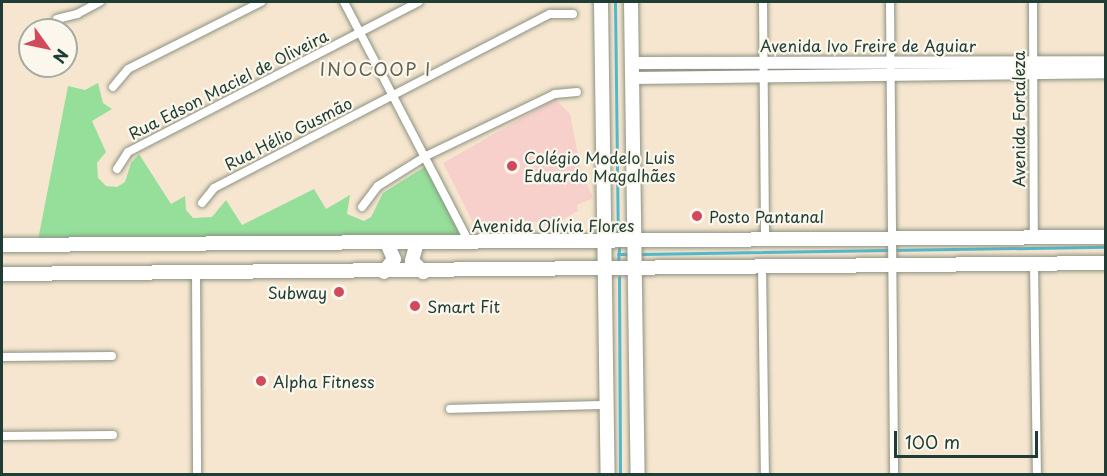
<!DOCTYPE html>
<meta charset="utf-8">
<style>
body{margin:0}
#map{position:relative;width:1107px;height:476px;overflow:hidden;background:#f6e6cf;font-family:"Playpen Sans",sans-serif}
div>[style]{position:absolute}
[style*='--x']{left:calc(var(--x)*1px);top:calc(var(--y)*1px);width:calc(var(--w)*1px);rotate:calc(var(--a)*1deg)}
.built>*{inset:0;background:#f7d0cc}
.green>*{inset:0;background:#95df9a}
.stream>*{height:3px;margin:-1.5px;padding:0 1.5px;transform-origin:1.5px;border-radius:1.5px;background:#50b9cd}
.roads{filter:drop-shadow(0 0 2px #8a9282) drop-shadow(0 0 2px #8a9282)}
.street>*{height:8px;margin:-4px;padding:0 4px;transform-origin:4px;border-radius:4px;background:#fff}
.secondary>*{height:12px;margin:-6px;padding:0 6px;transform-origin:6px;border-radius:6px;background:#fff}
.primary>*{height:14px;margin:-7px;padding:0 7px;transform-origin:7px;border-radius:7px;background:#fff}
.dots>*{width:16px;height:16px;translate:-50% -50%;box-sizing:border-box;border:3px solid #fbf7ec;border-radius:50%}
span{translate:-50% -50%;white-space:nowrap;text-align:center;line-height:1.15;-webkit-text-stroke:4.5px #fbf7ec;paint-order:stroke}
.street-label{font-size:16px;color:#1f3d34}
.poi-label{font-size:16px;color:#1f3d34}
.left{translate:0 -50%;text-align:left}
.right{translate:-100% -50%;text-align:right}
.neighbourhood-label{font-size:18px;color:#626451;letter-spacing:1.5px}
.frame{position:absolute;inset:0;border:3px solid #1f3d34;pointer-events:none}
.north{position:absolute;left:18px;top:18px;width:60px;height:60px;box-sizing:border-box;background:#fbf7ec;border:2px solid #a3ada2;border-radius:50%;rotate:123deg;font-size:16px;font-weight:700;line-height:24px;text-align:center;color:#1f3d34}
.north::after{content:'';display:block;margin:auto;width:21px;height:27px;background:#d1495b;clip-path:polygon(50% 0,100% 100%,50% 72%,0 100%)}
.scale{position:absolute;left:894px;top:431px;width:144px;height:27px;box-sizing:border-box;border:3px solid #1f3d34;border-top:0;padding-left:8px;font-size:18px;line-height:21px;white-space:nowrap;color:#1f3d34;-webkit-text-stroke:4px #fbf7ec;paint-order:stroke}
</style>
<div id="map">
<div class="built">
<div style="clip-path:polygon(555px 99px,570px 114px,581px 170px,593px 198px,577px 205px,578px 211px,548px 227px,543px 223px,511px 219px,494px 228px,476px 229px,443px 163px)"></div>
</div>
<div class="green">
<div style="clip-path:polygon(98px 83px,103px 103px,112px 109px,92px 121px,106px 152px,97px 163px,98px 178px,106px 186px,117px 187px,125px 182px,131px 163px,139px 154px,171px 204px,185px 196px,186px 210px,193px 218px,212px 217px,226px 200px,242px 225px,314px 189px,326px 209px,350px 195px,347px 214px,364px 221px,371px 217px,383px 193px,426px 166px,462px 231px,460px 236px,38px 240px,68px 86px,85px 90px)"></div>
</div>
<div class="stream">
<div style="--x:615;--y:2;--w:231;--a:89.3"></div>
<div style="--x:618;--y:254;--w:9;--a:0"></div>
<div style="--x:642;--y:254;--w:464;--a:-0.9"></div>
<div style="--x:618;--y:263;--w:16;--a:-86"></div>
<div style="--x:619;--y:277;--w:197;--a:89.7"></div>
</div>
<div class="roads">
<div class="street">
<div style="--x:344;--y:2;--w:271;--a:62.5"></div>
<div style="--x:763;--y:2;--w:238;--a:89.5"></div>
<div style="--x:890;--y:2;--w:472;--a:89.5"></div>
<div style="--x:1033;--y:2;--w:234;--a:89.8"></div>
<div style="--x:57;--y:19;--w:21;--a:-14"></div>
<div style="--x:77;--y:14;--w:26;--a:-28"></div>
<div style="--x:113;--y:87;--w:23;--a:-50"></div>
<div style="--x:128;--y:69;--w:149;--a:-26.7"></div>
<div style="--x:117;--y:169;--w:20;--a:-57"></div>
<div style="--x:128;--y:152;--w:327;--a:-27.3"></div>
<div style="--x:202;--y:203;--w:19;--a:-51"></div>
<div style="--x:214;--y:188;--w:378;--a:-27.4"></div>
<div style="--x:550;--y:14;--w:23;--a:0"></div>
<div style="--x:362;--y:207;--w:26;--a:-53"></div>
<div style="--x:378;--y:186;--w:57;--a:-32"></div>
<div style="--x:426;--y:156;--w:143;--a:-25.7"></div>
<div style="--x:555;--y:94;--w:22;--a:-5"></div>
<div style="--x:1034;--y:264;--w:210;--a:89.2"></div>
<div style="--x:762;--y:266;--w:208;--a:89.2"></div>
<div style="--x:196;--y:272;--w:202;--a:89.7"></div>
<div style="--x:2;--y:357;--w:110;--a:-0.5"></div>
<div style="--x:450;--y:409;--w:157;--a:-1.5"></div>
<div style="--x:2;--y:436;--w:111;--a:-0.5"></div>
</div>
<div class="secondary">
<div style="--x:631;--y:63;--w:475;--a:-0.1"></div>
<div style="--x:632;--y:78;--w:474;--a:-0.7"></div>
</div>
<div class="primary">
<div style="--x:601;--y:2;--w:472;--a:89.2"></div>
<div style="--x:631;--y:2;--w:472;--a:89.2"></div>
<div style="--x:417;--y:242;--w:20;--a:105"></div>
<div style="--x:412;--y:261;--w:16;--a:45"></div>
<div style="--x:2;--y:245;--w:1104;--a:-0.42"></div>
<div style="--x:384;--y:272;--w:16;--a:-52"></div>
<div style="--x:394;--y:259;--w:17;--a:-114"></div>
<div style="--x:2;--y:274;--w:1104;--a:-0.57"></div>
</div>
</div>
<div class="dots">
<div style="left:512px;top:166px;background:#d1495b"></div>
<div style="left:697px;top:216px;background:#d1495b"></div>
<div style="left:339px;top:292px;background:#d1495b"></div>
<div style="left:415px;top:306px;background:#d1495b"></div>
<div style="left:261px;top:381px;background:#d1495b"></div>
</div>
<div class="street-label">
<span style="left:868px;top:45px">Avenida Ivo Freire de Aguiar</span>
<span style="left:228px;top:84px;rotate:-27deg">Rua Edson Maciel de Oliveira</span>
<span style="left:1018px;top:119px;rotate:-90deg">Avenida Fortaleza</span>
<span style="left:288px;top:133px;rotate:-27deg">Rua Hélio Gusmão</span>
<span style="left:553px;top:225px">Avenida Olívia Flores</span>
</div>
<div class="poi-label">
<span class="left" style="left:524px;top:166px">Colégio Modelo Luis<br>Eduardo Magalhães</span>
<span class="left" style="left:709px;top:216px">Posto Pantanal</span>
<span class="right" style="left:327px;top:292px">Subway</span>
<span class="left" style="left:427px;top:306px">Smart Fit</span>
<span class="left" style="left:273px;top:381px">Alpha Fitness</span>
</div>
<div class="neighbourhood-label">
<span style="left:376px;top:69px">INOCOOP I</span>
</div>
<div class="frame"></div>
<div class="north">N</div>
<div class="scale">100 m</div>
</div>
